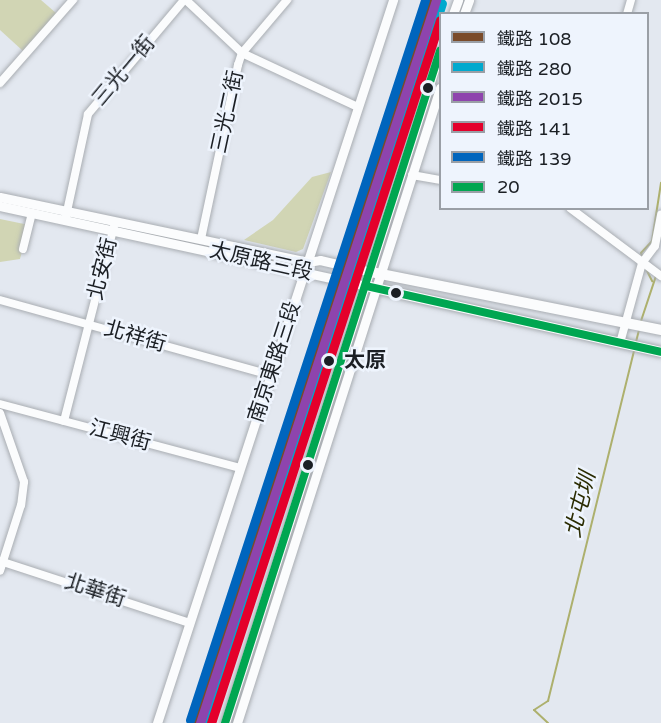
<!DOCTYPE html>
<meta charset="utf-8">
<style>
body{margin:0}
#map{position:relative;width:661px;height:723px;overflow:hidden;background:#e3e8f0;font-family:"Varela Round","Noto Sans TC",sans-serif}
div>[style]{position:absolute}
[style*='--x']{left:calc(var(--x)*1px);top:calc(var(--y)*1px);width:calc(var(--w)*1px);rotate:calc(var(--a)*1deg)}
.green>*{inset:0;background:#d1d5b4}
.stream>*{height:2px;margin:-1px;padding:0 1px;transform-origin:1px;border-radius:1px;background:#adb06d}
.roads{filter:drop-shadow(0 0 2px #a9adb2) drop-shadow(0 0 2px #a9adb2)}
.minor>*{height:8px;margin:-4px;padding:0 4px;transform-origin:4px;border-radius:4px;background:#fbfcfd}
.tertiary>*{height:9px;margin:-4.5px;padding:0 4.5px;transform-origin:4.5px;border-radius:4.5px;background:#fbfcfd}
.secondary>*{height:10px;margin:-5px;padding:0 5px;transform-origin:5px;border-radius:5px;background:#fbfcfd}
.bus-1>*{height:8px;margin:-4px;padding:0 4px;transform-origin:4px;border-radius:4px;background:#00a651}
.rail-1>*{height:9px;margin:-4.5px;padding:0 4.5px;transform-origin:4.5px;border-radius:4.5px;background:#7a4b2a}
.rail-2>*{height:9px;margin:-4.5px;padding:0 4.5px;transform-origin:4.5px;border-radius:4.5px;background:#00a9ce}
.rail-3>*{height:9px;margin:-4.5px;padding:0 4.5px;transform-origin:4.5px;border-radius:4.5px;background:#8e44ad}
.rail-4>*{height:9px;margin:-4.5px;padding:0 4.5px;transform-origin:4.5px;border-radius:4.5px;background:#e4002b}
.rail-5>*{height:9px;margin:-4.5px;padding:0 4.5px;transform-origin:4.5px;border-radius:4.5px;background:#0065bd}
.dots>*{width:16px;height:16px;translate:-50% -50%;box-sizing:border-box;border:3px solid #eef4fd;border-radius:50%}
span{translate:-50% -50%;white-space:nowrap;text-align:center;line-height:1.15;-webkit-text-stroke:5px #eef4fd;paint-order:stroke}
.street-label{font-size:21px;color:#1b1f24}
.stop-label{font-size:21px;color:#1b1f24;font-weight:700}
.left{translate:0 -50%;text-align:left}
.water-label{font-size:22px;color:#2b2c02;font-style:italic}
.legend{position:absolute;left:439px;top:12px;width:210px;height:198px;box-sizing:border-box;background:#eef4fd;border:2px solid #9a9fa6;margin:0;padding:8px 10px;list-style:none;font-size:18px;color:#1b1f24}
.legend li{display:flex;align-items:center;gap:12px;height:30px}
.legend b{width:30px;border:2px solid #9a9fa6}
</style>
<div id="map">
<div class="green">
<div style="clip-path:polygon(0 0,41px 0,56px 13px,23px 51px,0 30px)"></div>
<div style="clip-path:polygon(331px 172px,303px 249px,296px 252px,244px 240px,273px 220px,312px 177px)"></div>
<div style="clip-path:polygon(0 219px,29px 225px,20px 259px,0 262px)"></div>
</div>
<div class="stream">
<div style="--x:643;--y:259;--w:6;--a:-108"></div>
<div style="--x:641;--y:253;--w:16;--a:-47"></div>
<div style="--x:652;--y:241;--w:59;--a:-81.2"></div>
<div style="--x:645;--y:267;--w:16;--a:63"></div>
<div style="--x:641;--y:321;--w:47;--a:-71.6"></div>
<div style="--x:636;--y:342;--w:12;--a:-76"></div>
<div style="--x:548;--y:723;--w:19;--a:-137"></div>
<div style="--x:534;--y:710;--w:17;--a:-33"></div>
<div style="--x:548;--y:701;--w:361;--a:-76.2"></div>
</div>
<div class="roads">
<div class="minor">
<div style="--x:186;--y:0;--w:77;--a:43.4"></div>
<div style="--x:242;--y:53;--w:128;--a:25"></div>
<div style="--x:627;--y:14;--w:15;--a:-74"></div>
<div style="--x:0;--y:83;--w:111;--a:-48.7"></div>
<div style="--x:412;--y:175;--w:28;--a:10"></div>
<div style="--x:570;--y:208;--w:114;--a:36.8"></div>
<div style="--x:66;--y:216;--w:104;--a:-77.8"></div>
<div style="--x:88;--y:114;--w:149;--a:-49.9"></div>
<div style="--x:201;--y:239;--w:178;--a:-78"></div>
<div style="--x:238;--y:65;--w:13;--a:-72"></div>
<div style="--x:242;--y:53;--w:70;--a:-49.7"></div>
<div style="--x:23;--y:249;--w:37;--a:-76"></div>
<div style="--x:0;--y:300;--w:280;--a:15.5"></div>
<div style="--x:620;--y:343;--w:83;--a:-74.6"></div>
<div style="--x:642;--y:263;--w:21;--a:-53"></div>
<div style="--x:655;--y:246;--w:32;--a:-79"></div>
<div style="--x:0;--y:404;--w:249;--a:14.9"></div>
<div style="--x:0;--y:413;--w:73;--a:70.8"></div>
<div style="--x:24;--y:482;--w:23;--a:97"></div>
<div style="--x:21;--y:505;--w:69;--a:107.7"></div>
<div style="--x:64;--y:421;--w:201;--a:-75.6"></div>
<div style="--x:0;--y:561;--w:200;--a:18.1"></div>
</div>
<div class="tertiary">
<div style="--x:453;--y:14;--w:15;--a:-70"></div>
<div style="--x:464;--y:14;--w:15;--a:-70"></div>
<div style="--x:0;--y:197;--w:315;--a:11.9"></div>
<div style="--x:308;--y:262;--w:12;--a:-9"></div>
<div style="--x:320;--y:260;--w:52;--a:13.2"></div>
<div style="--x:0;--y:206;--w:375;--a:12.3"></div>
<div style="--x:157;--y:723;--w:761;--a:-71.92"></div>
<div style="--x:225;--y:723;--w:706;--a:-72.26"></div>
<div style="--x:237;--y:723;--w:667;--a:-72.27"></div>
</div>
<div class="secondary">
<div style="--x:371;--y:272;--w:296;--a:11.3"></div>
<div style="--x:366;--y:286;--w:302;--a:12.6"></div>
</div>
</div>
<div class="bus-1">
<div style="--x:366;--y:286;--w:302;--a:12.6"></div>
<div style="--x:225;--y:723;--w:706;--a:-72.26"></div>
</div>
<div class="rail-1">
<div style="--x:196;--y:723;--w:761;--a:-71.92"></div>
</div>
<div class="rail-2">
<div style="--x:207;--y:723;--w:757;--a:-71.92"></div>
</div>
<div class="rail-3">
<div style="--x:200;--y:723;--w:761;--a:-71.92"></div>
</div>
<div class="rail-4">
<div style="--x:211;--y:723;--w:739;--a:-71.96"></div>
</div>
<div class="rail-5">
<div style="--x:190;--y:720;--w:757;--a:-71.92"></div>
</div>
<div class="dots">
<div style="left:428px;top:88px;background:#1b1f24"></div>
<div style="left:396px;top:293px;background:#1b1f24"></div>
<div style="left:329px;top:361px;background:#1b1f24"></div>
<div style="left:308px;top:465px;background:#1b1f24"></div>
</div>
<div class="street-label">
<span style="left:124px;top:71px;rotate:-50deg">三光一街</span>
<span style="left:228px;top:112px;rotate:-78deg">三光二街</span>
<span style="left:261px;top:262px;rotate:13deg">太原路三段</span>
<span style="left:103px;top:269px;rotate:-76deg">北安街</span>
<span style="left:135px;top:337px;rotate:16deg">北祥街</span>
<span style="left:275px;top:362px;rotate:-72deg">南京東路三段</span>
<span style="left:120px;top:436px;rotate:15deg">江興街</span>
<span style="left:95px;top:591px;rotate:18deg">北華街</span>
</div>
<div class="stop-label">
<span class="left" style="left:344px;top:361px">太原</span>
</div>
<div class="water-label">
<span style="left:581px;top:505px;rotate:-76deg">北屯圳</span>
</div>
<ul class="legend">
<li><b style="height:8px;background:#7a4b2a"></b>鐵路 108</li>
<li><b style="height:8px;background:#00a9ce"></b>鐵路 280</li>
<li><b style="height:8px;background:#8e44ad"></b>鐵路 2015</li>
<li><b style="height:8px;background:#e4002b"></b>鐵路 141</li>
<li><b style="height:8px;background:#0065bd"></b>鐵路 139</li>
<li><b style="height:8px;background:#00a651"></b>20</li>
</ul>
</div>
